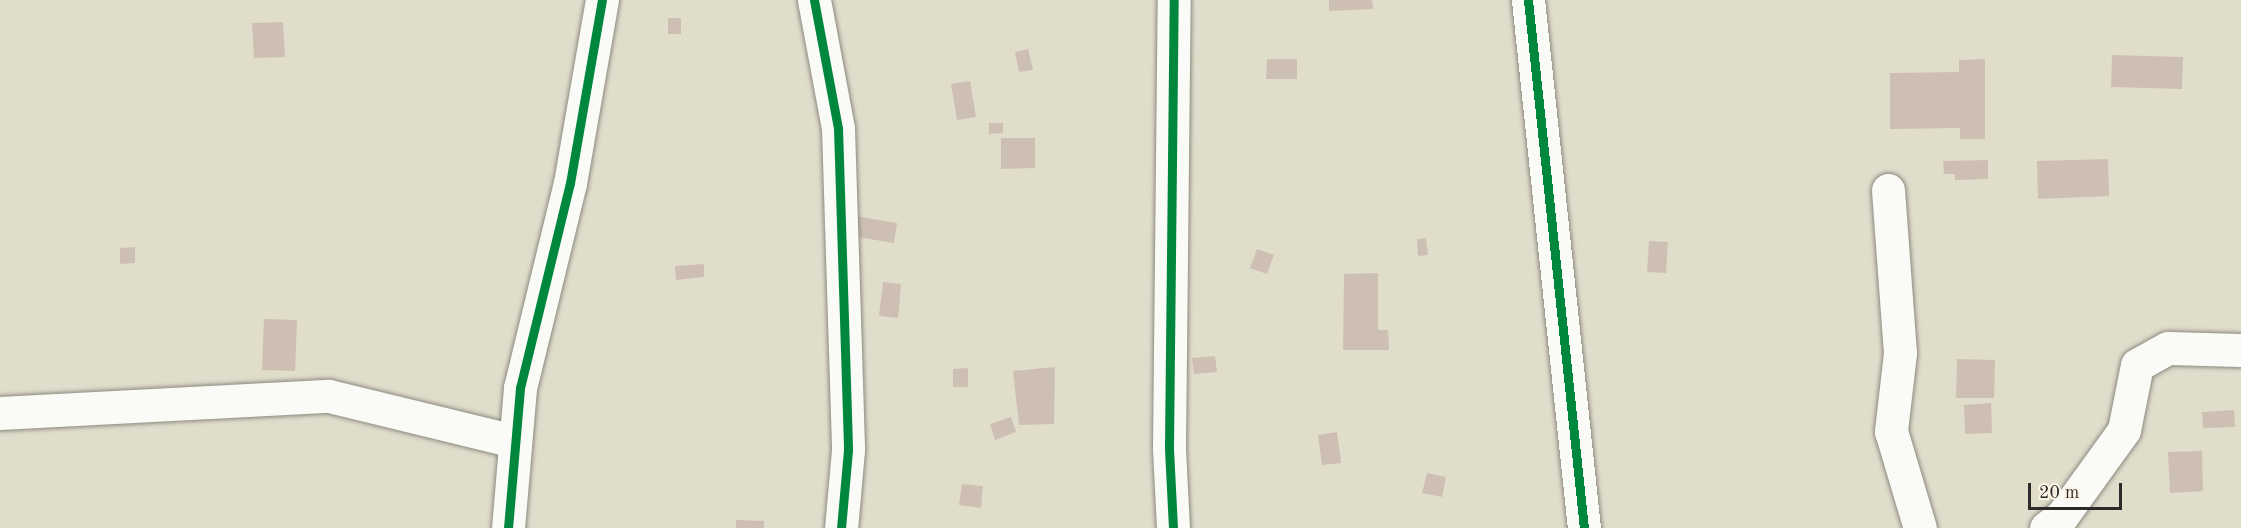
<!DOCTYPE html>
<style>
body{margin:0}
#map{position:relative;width:2241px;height:528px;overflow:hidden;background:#e1ddcb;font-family:"Old Standard TT",serif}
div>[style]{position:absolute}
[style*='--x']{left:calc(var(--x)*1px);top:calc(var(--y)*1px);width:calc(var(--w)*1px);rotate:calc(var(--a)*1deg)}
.building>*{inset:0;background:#cdc0b3}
.roads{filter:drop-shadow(0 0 2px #8c8a81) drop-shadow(0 0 2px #8c8a81)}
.minor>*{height:33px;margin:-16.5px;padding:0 16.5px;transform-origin:16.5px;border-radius:16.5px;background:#fafaf7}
.cycleway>*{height:9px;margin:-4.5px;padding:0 4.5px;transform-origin:4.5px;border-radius:4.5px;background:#00873e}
span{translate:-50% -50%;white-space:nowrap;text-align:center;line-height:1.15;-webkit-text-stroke:5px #fcf5e5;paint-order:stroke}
.scale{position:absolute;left:2028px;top:483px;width:94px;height:27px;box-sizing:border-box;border:3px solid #2b2b2b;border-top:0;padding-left:8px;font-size:18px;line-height:21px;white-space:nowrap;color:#2b2b2b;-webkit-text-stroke:4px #fcf5e5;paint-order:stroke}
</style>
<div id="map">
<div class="building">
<div style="clip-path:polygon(1329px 0,1372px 0,1373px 9px,1329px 11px)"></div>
<div style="clip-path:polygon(668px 18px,681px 18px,681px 34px,668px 34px)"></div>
<div style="clip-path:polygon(283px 22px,285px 57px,254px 58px,252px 23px)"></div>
<div style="clip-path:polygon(1028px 49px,1033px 70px,1019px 72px,1015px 52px)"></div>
<div style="clip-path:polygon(2112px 55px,2183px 57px,2182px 89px,2111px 87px)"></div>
<div style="clip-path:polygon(1267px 59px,1297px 59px,1297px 79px,1266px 79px)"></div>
<div style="clip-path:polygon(1985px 59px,1985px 139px,1960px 139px,1960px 128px,1890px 129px,1890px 73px,1959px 72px,1959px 60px)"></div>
<div style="clip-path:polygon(970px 81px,976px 117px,957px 120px,951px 84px)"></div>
<div style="clip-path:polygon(989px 123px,1003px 123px,1003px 133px,989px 134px)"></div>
<div style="clip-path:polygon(1001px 138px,1035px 138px,1035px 168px,1001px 169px)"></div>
<div style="clip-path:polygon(2108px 159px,2109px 196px,2038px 199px,2037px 161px)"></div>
<div style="clip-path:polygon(1988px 160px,1988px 179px,1955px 180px,1955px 174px,1944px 174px,1943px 161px)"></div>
<div style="clip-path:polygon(855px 216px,897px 223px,894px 243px,851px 236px)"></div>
<div style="clip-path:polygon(1426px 238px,1428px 255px,1418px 256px,1417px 239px)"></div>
<div style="clip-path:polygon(1649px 241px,1668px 242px,1666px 273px,1647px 272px)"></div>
<div style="clip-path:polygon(135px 247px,135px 263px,120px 264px,120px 248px)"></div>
<div style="clip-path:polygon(1257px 249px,1274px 255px,1267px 274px,1250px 268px)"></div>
<div style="clip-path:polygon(704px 264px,704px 277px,676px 280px,675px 266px)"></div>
<div style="clip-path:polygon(1378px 273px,1378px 330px,1388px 330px,1389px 350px,1343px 350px,1344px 274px)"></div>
<div style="clip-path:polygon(883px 282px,901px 284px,898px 318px,879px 316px)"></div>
<div style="clip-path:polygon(264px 319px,297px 320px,295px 371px,262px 370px)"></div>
<div style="clip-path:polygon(1215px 356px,1217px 372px,1194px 374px,1192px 358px)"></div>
<div style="clip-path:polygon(1957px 359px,1995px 360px,1994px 398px,1956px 398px)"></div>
<div style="clip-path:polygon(1055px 367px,1054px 424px,1019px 425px,1013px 371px)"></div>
<div style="clip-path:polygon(968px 368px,968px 387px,953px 387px,953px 369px)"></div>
<div style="clip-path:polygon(1991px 403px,1992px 433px,1965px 434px,1964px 405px)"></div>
<div style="clip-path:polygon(2234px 410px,2235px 427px,2203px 428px,2202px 412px)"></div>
<div style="clip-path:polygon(1011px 417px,1016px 432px,995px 440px,990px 424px)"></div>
<div style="clip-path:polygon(1337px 432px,1341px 463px,1322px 465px,1318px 435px)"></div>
<div style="clip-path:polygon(2202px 451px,2203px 491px,2170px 493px,2168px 452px)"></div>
<div style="clip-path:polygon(1427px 473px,1446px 477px,1442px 497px,1422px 493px)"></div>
<div style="clip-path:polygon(962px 484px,983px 486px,981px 508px,959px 505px)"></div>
<div style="clip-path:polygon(736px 520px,764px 521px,764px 528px,736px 528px)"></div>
</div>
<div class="roads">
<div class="minor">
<div style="--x:814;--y:0;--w:130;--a:79.4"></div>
<div style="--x:838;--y:128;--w:322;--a:88.2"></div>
<div style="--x:848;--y:450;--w:78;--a:95.1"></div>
<div style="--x:1528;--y:0;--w:531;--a:83.95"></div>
<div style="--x:1888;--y:190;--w:163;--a:85.8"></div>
<div style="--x:1900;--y:353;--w:79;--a:96.6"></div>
<div style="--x:1891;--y:431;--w:101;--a:73.4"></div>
<div style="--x:0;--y:413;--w:329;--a:-3"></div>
<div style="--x:329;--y:396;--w:190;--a:13.7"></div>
<div style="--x:508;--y:528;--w:141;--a:-85.1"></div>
<div style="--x:520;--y:388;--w:211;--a:-76.3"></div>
<div style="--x:570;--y:183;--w:186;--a:-80.1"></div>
<div style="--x:1173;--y:528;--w:80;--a:-92.9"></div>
<div style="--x:1169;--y:448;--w:448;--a:-89.4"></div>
<div style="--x:2046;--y:528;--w:20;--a:-37"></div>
<div style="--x:2062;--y:516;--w:106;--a:-54.2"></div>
<div style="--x:2124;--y:430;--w:66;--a:-78.7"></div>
<div style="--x:2137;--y:365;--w:35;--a:-29"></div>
<div style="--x:2168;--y:348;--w:73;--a:1.6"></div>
</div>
</div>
<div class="cycleway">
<div style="--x:814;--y:0;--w:130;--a:79.4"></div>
<div style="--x:838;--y:128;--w:322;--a:88.2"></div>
<div style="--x:848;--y:450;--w:78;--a:95.1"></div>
<div style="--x:1528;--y:0;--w:531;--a:83.95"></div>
<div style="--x:508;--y:528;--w:141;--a:-85.1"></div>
<div style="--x:520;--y:388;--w:211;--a:-76.3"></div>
<div style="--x:570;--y:183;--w:186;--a:-80.1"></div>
<div style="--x:1173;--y:528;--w:80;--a:-92.9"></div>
<div style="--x:1169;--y:448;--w:448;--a:-89.4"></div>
</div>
<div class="scale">20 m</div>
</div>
